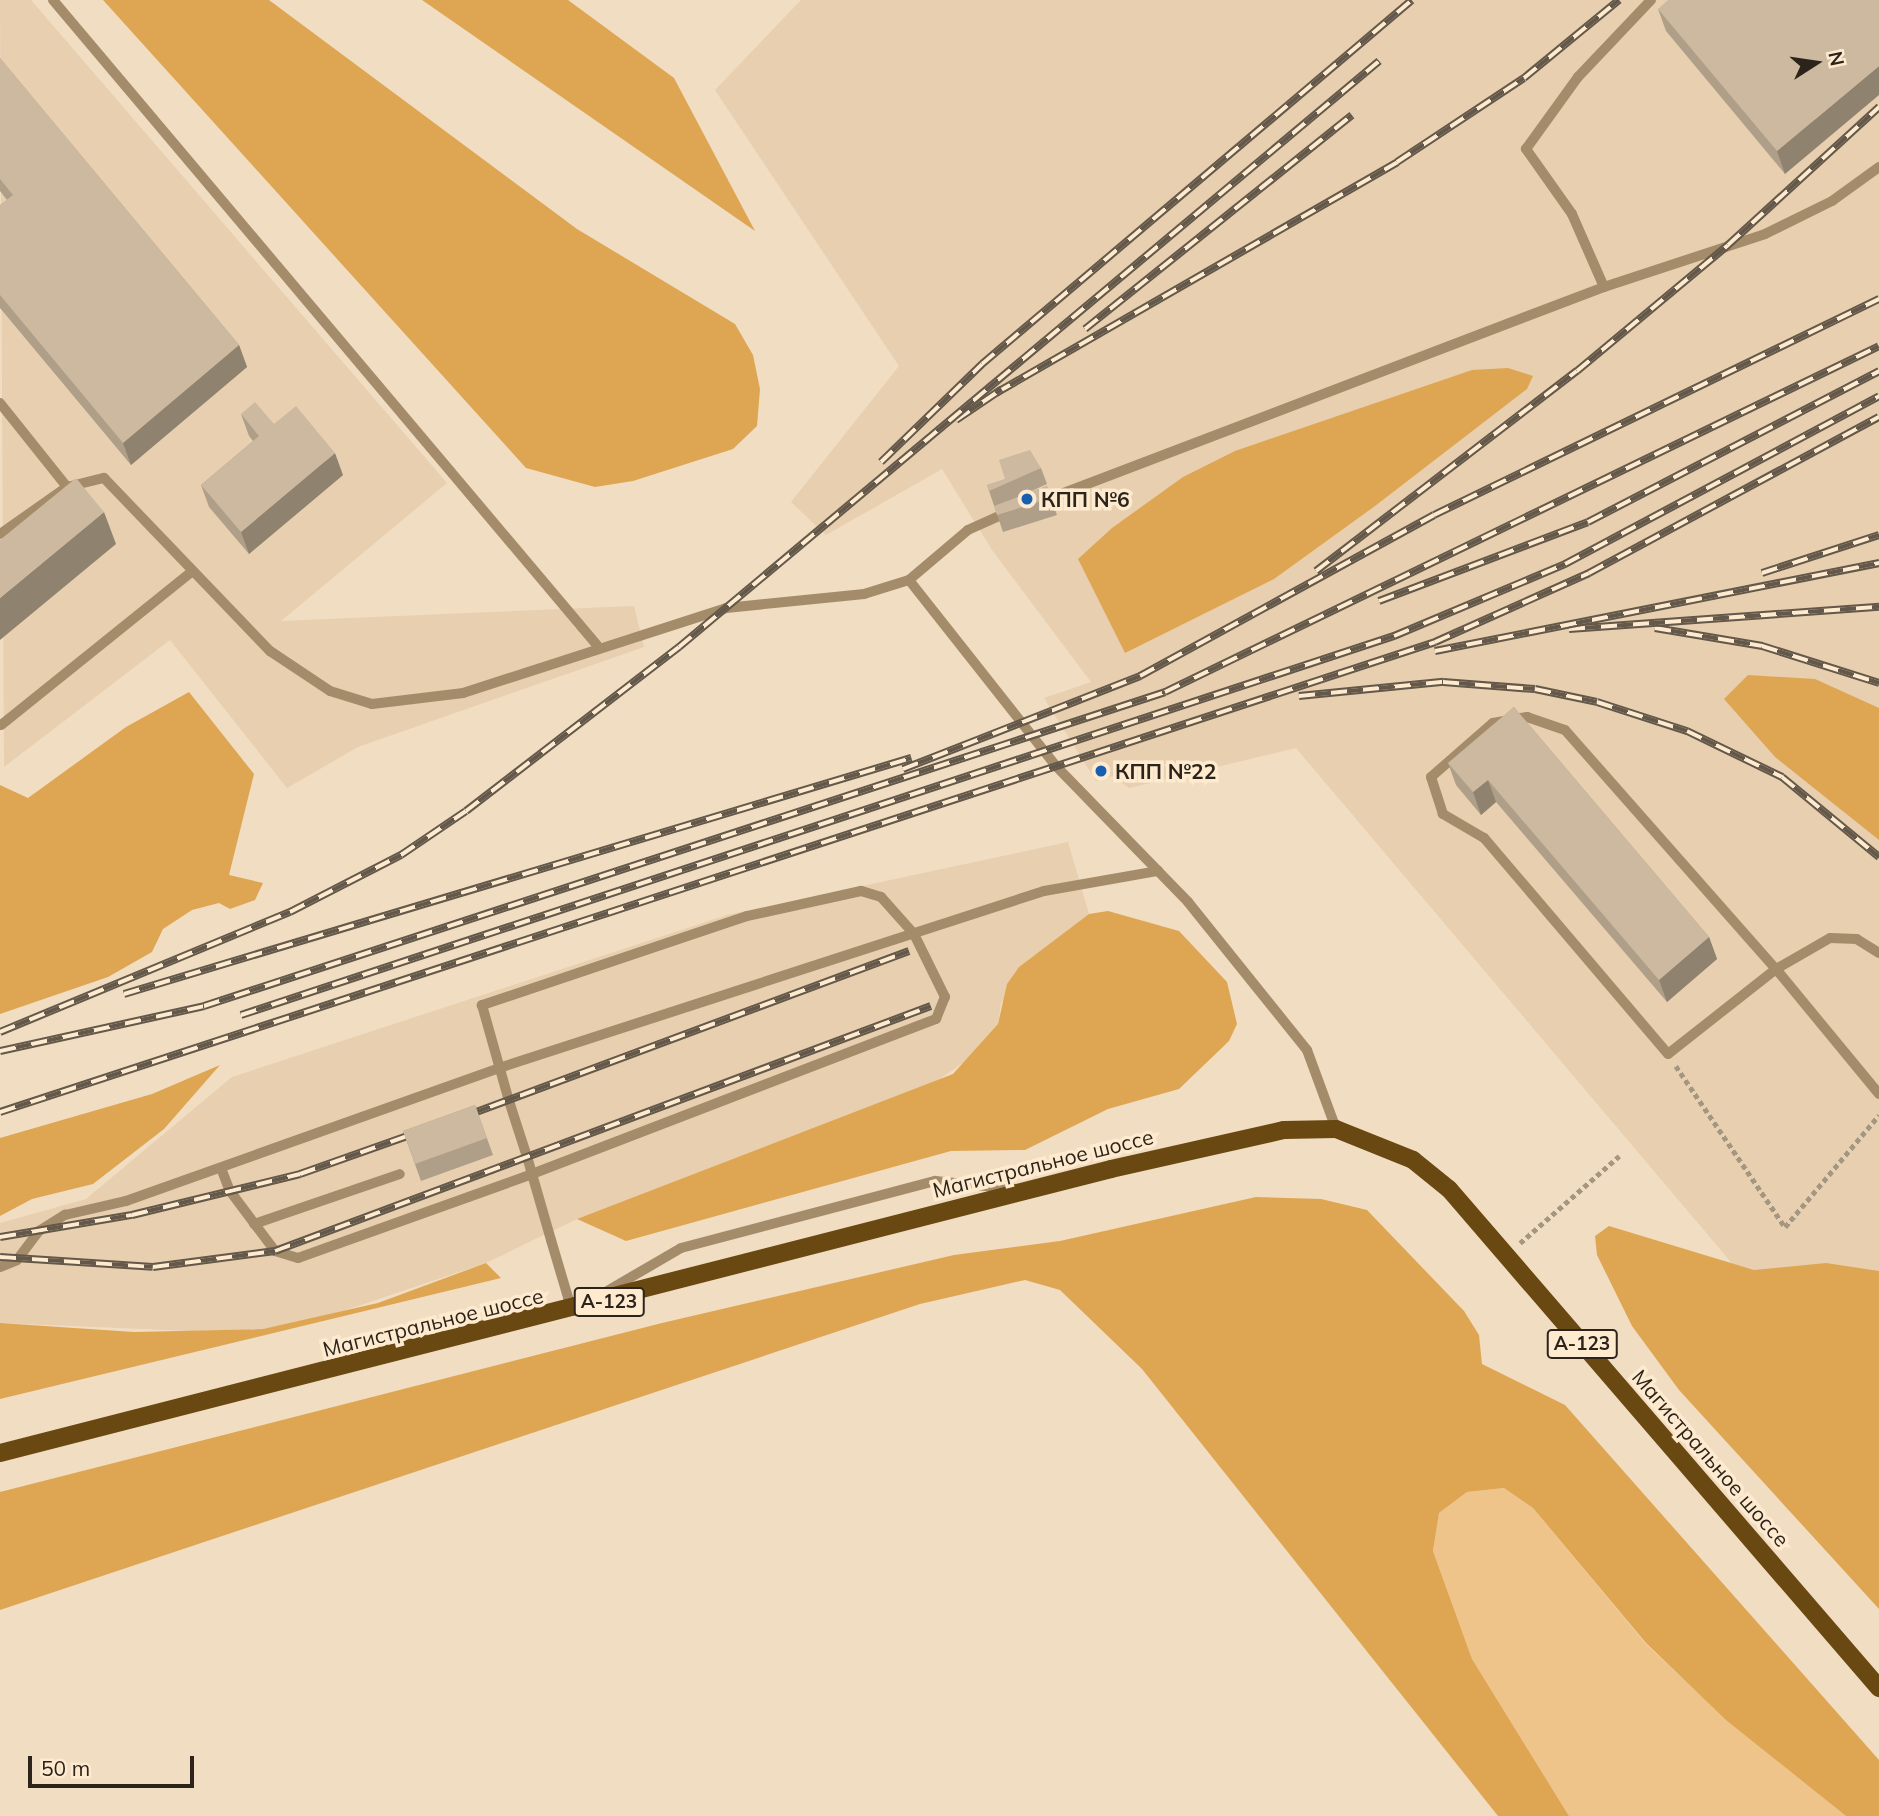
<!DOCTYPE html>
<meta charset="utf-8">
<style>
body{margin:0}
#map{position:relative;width:1879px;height:1816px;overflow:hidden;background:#f0ddc2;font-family:Mulish,sans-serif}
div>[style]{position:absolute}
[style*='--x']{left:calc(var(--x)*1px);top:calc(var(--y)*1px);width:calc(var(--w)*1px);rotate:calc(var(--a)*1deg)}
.built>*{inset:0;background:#e8cfaf}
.green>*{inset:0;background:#eec48b}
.forest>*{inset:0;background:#dea653}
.path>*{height:4.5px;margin-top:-2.25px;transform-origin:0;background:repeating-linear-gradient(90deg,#a59681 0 5px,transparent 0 8.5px)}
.service>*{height:10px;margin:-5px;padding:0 5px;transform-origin:5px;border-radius:5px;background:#a48c6b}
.primary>*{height:18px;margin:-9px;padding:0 9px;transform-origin:9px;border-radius:9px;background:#694811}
.rail>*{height:8px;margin-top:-4px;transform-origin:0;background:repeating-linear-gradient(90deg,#feeacf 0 16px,#635849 0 32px);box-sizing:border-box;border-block:2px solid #635849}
.wall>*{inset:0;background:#af9f89}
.shaded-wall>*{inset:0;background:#8f826f}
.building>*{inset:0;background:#ccb99f}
.dots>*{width:19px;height:19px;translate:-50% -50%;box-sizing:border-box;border:4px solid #feeacf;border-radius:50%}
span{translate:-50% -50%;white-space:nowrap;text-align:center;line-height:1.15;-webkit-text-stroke:7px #feeacf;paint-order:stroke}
.shield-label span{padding:2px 5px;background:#feeacf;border:2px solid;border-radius:5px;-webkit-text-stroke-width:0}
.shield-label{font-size:19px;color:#2c241a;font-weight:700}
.poi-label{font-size:21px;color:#2c241a;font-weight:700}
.left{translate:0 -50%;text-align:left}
.street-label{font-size:21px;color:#2c241a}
.north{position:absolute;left:1781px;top:28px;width:70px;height:70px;-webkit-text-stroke:5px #feeacf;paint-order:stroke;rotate:78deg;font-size:19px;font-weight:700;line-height:28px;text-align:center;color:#2c241a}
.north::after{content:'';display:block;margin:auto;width:24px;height:32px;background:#2c241a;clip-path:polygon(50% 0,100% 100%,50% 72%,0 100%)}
.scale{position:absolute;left:28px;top:1756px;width:166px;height:32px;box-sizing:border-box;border:4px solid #2c241a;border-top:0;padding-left:9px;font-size:21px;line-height:24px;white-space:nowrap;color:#2c241a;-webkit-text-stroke:5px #feeacf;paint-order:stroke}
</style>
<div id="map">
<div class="built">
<div style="clip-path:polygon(0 0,31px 0,447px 483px,281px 621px,634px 606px,644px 647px,358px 747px,287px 788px,170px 640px,4px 767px)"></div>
<div style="clip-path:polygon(801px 0,1879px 0,1879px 1437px,1296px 748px,1129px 788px,1112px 776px,1096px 781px,1044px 698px,1091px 682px,992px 550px,942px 469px,826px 535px,791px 502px,899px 366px,715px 90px)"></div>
<div style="clip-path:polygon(1068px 842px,1089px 914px,1001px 1003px,998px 1024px,979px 1052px,925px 1089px,577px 1219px,486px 1263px,319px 1319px,263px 1329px,191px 1331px,0 1323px,0 1223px,86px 1199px,232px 1077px,727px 915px)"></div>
</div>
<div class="green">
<div style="clip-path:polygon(1504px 1488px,1533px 1508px,1646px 1644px,1727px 1720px,1846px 1816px,1569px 1816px,1472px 1659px,1433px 1551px,1439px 1513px,1467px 1492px)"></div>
</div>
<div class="forest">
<div style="clip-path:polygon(103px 0,269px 0,577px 229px,735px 324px,753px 355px,760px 389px,757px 426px,733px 449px,633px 481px,595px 487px,526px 468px)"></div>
<div style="clip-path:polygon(422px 0,568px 0,674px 78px,755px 231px)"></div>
<div style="clip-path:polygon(1508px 368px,1533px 376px,1527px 389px,1375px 506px,1274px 579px,1125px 653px,1078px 559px,1112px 528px,1183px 477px,1235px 451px,1472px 370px)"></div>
<div style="clip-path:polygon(1748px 675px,1815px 679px,1879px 708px,1879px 840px,1775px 757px,1724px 699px)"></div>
<div style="clip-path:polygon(189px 692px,254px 774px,229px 875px,263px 883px,255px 900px,230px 909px,219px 903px,192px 910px,163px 929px,152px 952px,108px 977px,0 1014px,0 785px,28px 798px,126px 727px)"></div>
<div style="clip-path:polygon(1108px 911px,1179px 931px,1227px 982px,1237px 1024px,1229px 1041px,1179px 1089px,1108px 1109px,1025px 1150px,951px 1151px,626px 1241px,577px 1219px,953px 1074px,998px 1024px,1007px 984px,1019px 967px,1089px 914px)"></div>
<div style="clip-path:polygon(220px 1065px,164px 1129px,93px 1184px,32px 1199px,0 1216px,0 1138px,152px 1094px)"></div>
<div style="clip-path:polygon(1256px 1197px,1321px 1199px,1367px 1210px,1464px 1311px,1479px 1335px,1482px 1364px,1565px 1405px,1879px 1760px,1879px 1816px,1846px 1816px,1726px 1720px,1646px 1643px,1533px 1508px,1504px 1488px,1467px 1492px,1439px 1513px,1433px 1551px,1472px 1659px,1569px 1816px,1498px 1816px,1142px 1369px,1060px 1290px,1025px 1280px,920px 1304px,0 1610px,0 1492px,662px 1323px,954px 1255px,1060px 1241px)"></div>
<div style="clip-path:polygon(1609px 1226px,1754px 1270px,1826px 1263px,1879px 1271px,1879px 1609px,1679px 1390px,1632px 1326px,1597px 1255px,1595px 1236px)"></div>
<div style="clip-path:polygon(486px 1263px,501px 1278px,0 1399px,0 1323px,134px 1332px,263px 1329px,378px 1303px)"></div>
</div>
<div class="path">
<div style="--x:1676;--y:1066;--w:194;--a:55.9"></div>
<div style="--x:1785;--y:1227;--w:146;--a:-50"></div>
<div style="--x:1520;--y:1243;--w:132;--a:-41.3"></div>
</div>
<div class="service">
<div style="--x:53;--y:0;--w:844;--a:49.86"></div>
<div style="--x:1604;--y:287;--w:80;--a:-113.7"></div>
<div style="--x:1572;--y:214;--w:80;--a:-125.3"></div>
<div style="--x:1526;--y:149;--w:89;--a:-54.2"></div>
<div style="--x:1578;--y:77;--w:106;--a:-46.5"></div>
<div style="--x:0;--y:403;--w:107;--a:51.4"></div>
<div style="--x:1040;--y:502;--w:604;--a:-20.87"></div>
<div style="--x:1604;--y:287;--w:169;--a:-18.2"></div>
<div style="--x:1765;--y:234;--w:75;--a:-26.2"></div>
<div style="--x:1832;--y:201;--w:58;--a:-35.9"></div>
<div style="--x:1008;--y:512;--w:44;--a:155.8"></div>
<div style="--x:968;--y:530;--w:77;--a:139.7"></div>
<div style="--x:909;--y:580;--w:236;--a:51.7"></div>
<div style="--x:1055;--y:765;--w:191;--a:45.8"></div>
<div style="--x:1188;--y:902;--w:190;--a:51.2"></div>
<div style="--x:1307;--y:1050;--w:84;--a:69.8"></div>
<div style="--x:0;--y:534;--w:82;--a:-35"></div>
<div style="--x:67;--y:487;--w:38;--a:-14"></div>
<div style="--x:104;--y:478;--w:240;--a:46.2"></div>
<div style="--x:270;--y:651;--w:72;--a:33.7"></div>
<div style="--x:330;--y:691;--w:44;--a:17.2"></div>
<div style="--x:372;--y:704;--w:92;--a:-6.9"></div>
<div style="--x:463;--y:693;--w:276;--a:-17.9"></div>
<div style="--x:726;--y:608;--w:139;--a:-5.8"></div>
<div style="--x:864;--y:594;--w:47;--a:-17.3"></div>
<div style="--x:1;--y:725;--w:244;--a:-38.8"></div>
<div style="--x:1879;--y:953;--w:26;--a:-148"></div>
<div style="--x:1857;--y:939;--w:27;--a:-178"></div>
<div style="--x:1830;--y:938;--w:62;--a:150.1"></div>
<div style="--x:1776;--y:969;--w:137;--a:141.8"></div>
<div style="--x:1668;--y:1054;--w:284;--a:-130.4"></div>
<div style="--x:1484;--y:838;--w:48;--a:-149.7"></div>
<div style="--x:1443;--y:814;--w:39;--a:-108"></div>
<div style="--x:1431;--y:777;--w:82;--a:-41.1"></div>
<div style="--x:1493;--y:723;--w:35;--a:-10"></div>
<div style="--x:1527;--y:717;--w:40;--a:18.9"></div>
<div style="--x:1565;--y:730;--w:319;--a:48.6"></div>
<div style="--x:1776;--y:969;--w:162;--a:50.5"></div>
<div style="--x:221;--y:1168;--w:25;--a:69"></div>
<div style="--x:230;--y:1191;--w:75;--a:53.1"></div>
<div style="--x:275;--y:1251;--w:24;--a:17"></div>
<div style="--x:298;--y:1258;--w:249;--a:-19.7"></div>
<div style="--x:532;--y:1174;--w:433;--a:-21"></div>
<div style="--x:936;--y:1019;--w:24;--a:-68"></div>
<div style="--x:945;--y:997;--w:70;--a:-116.2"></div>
<div style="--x:914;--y:934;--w:50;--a:-131.7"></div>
<div style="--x:881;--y:897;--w:21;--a:-163"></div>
<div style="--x:861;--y:891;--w:117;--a:167.6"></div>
<div style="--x:747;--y:916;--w:280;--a:161.4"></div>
<div style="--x:482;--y:1005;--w:100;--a:74.3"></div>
<div style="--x:509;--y:1101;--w:62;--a:72.1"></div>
<div style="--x:528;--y:1160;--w:15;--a:74"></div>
<div style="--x:532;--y:1174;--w:69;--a:73.9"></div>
<div style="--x:551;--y:1240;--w:74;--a:73.5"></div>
<div style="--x:572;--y:1311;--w:1;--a:0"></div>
<div style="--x:254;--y:1224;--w:154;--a:-18.9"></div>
<div style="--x:0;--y:1267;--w:18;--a:-22"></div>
<div style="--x:17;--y:1260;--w:36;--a:-53"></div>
<div style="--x:39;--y:1231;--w:31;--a:-32"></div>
<div style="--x:65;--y:1215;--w:63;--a:-12.9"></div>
<div style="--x:126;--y:1201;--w:396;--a:-19.6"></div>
<div style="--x:499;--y:1068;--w:573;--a:-17.99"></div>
<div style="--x:1044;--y:891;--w:116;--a:-10"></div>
<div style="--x:602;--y:1294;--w:91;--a:-30.2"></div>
<div style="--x:681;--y:1248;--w:263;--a:-14.8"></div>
<div style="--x:935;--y:1181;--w:81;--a:5.6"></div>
</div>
<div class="primary">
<div style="--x:0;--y:1453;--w:1147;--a:-14.34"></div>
<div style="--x:1111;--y:1169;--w:177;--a:-12.7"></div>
<div style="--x:1284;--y:1130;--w:52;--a:-1.1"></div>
<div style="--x:1336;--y:1129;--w:83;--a:21.9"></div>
<div style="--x:1413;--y:1160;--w:46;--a:38.9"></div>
<div style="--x:1449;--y:1189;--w:659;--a:49.25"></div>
</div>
<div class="rail">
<div style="--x:1085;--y:329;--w:342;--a:-38.7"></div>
<div style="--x:996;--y:393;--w:463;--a:-29.9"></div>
<div style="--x:1397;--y:162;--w:152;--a:-33.5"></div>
<div style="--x:1524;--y:78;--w:123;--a:-39.4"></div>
<div style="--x:956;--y:420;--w:55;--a:-34"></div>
<div style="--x:881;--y:462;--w:141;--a:-44.1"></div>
<div style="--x:982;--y:364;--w:563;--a:-40.25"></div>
<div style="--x:1316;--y:571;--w:329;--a:-37.5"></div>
<div style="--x:1577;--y:371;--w:197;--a:-39.8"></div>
<div style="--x:1728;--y:245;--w:205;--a:-42.4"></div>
<div style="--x:1762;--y:573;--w:123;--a:-18"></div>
<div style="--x:1379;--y:601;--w:223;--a:-20.7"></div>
<div style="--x:1588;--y:522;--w:328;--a:-27.4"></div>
<div style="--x:1655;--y:628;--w:109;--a:9.5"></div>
<div style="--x:1762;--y:646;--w:123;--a:17.5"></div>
<div style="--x:1569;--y:629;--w:311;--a:-4.1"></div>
<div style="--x:1435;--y:651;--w:453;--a:-11.2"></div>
<div style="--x:1299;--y:696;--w:145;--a:-5.6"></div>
<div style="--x:1443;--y:682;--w:92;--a:4.4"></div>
<div style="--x:1535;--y:689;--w:63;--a:11.8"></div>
<div style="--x:1597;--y:702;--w:95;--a:17.9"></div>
<div style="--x:1687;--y:731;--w:106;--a:25.8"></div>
<div style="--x:1782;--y:777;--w:126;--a:39.5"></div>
<div style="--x:903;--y:769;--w:255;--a:-21.4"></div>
<div style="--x:1140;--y:676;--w:335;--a:-28.7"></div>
<div style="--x:1434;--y:515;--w:495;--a:-25.9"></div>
<div style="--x:124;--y:994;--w:822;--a:-16.69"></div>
<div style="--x:241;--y:1015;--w:1214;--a:-18.2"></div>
<div style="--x:1394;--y:636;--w:186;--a:-22.8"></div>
<div style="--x:1565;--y:564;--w:356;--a:-28.1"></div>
<div style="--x:0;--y:1032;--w:314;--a:-22.5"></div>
<div style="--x:290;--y:912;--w:125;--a:-27.2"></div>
<div style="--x:401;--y:855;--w:78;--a:-34.1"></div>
<div style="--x:466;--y:811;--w:269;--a:-37.6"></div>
<div style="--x:679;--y:647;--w:913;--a:-39.93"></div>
<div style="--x:0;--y:1051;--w:209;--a:-12.4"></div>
<div style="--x:204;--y:1006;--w:1011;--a:-18.09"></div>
<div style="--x:1165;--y:692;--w:793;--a:-25.85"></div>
<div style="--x:0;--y:1112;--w:1510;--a:-18.13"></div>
<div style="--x:1435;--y:642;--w:169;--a:-24.1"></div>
<div style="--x:1589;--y:573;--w:329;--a:-28.3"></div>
<div style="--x:460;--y:1118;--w:479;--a:-20.4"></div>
<div style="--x:0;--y:1237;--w:134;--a:-9.5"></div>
<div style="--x:132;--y:1215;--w:173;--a:-13.7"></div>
<div style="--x:300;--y:1174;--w:132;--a:-19.5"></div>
<div style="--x:0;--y:1257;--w:153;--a:3.7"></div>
<div style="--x:153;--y:1267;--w:123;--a:-7.5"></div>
<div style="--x:275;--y:1251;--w:700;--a:-20.48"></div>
</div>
<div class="wall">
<div style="clip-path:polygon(1879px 0,1785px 174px,1666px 31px,1658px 9px)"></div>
<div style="clip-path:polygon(0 58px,239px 345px,247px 367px,131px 465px,0 308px,0 205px,7px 200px,0 191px)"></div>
<div style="clip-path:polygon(241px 414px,274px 424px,343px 475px,249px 554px,209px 507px,201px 485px,253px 441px,249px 436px)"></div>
<div style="clip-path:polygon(1041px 468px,1047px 484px,1025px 494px,1047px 486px,1057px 515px,1003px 532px,987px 485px)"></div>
<div style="clip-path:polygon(1514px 707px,1709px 937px,1717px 959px,1667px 1002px,1496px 802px,1481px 815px,1456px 785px,1448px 763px)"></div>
<div style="clip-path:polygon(475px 1105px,493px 1155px,421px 1181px,403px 1131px)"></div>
</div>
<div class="shaded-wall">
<div style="clip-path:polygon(1879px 66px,1879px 95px,1785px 174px,1777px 151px)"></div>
<div style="clip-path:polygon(239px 345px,247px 367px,131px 465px,123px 443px)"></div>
<div style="clip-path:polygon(335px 453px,343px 475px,249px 554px,241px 532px)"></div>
<div style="clip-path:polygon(104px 512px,116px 544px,0 640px,0 598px)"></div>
<div style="clip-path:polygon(1488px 780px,1496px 802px,1481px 815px,1473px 792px)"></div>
<div style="clip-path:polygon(1709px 937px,1717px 959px,1667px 1002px,1659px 980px)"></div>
</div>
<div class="building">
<div style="clip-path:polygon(1668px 0,1879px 0,1879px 66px,1777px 151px,1658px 9px)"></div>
<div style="clip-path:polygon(0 58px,239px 345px,123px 443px,0 295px,0 205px,13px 195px,0 179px)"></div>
<div style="clip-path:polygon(255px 402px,274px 424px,296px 406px,335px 453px,241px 532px,201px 485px,259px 436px,241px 414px)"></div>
<div style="clip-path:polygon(1030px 450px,1041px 468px,989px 491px,987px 485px,1005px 479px,999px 460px)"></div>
<div style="clip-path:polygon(76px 478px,104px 512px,0 598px,0 540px)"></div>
<div style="clip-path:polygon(1047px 486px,1051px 498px,997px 515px,994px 506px)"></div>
<div style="clip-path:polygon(1514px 707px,1709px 937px,1659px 980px,1488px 780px,1473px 792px,1448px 763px)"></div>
<div style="clip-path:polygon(475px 1105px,487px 1138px,415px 1164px,403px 1131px)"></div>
</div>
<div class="dots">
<div style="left:1027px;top:499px;background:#195faf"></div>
<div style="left:1101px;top:771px;background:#195faf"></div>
</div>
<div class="shield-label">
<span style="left:609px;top:1302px">А-123</span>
<span style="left:1582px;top:1344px">А-123</span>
</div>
<div class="poi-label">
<span class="left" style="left:1041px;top:499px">КПП №6</span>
<span class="left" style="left:1115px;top:771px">КПП №22</span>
</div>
<div class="street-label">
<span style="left:1043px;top:1163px;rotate:-14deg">Магистральное шоссе</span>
<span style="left:433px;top:1322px;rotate:-14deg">Магистральное шоссе</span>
<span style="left:1711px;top:1458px;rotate:49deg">Магистральное шоссе</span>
</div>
<div class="north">N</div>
<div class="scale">50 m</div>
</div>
